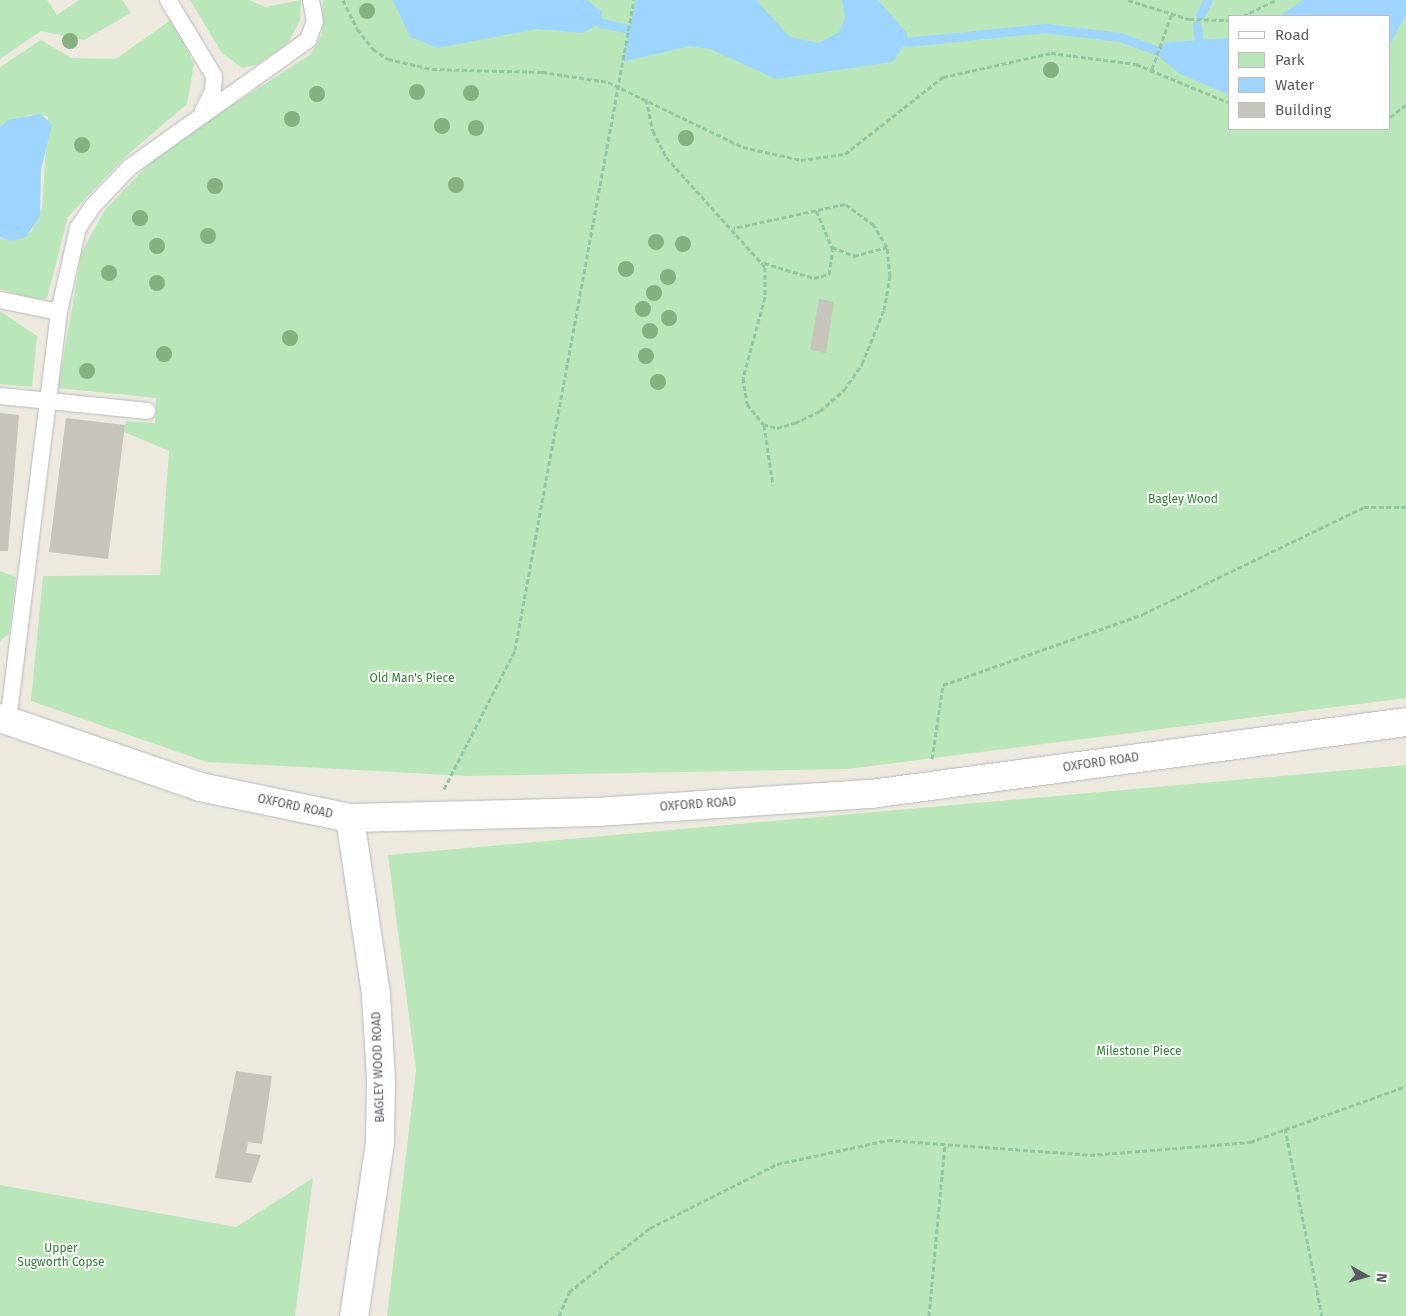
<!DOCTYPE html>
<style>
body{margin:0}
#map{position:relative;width:1406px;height:1316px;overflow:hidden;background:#ede9df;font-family:"Fira Sans",sans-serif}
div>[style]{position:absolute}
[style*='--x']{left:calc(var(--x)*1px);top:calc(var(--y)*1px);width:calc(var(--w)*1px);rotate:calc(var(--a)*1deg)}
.green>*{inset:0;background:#bae7b9}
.water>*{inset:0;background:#9dd5ff}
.stream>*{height:9px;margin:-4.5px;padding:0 4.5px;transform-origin:4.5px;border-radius:4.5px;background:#9dd5ff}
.building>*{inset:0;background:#c7c4bc}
.path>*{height:3px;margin-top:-1.5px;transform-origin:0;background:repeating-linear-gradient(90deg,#92c8a1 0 5px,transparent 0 7.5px)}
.roads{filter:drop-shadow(0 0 1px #b5b8bd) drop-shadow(0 0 1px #b5b8bd)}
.service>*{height:16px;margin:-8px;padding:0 8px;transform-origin:8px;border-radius:8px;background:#fff}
.minor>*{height:28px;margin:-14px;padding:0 14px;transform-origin:14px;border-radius:14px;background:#fff}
.tertiary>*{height:28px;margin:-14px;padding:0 14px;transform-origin:14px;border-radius:14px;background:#fff}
.trees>*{width:16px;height:16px;margin:-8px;border-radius:50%;background:#84b17f}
span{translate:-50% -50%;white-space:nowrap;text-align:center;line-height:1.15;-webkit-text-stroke:4px #fff;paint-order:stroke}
.park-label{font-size:12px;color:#2e8330}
.street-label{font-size:12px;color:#585c61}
.legend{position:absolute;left:1228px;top:15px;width:162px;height:115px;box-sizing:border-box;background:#fff;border:1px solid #bcbec0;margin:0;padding:6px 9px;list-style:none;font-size:15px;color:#585c61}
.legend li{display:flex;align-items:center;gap:10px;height:25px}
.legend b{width:25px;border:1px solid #bcbec0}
.north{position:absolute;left:1341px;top:1251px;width:50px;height:50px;-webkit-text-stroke:4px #fff;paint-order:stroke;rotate:97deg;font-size:14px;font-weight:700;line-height:20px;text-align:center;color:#585c61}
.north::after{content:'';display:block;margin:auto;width:18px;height:22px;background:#585c61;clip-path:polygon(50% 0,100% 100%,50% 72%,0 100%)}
</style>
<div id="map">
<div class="green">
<div style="clip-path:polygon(0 0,47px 0,57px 15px,79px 0,122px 0,131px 13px,84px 40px,41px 31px,0 59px)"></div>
<div style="clip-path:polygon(190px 0,249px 0,266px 7px,301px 0,300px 21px,287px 44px,256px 65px,242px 68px,222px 53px)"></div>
<div style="clip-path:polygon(evenodd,323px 0,1406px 0,1406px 698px,847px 769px,468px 776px,207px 762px,31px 701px,43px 576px,160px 575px,169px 451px,124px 432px,126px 421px,155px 423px,156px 398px,58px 388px,82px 251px,105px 210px,145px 168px,184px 136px,311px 54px,322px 34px,323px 0,1230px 16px,1390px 16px,1390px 129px,1230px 129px,1230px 16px)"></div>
<div style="clip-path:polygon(172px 19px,194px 64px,187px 104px,126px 156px,68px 217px,47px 298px,39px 300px,0 289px,0 237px,10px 241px,31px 232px,42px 208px,48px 116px,29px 115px,0 127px,0 67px,41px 40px,71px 58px,116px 59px)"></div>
<div style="clip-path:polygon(0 311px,37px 336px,32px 387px,0 384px)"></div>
<div style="clip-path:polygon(0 571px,16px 577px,9px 634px,0 641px)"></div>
<div style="clip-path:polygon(1406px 765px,1406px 1316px,387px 1316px,416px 1070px,388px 855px)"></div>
<div style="clip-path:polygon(313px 1178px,295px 1316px,0 1316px,0 1185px,236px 1227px)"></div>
</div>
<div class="water">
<div style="clip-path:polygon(393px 0,587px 0,602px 12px,601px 23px,583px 33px,536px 29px,438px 48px,410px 37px)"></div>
<div style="clip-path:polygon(636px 0,756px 0,790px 37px,819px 43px,839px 32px,845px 18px,842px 0,878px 0,907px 33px,907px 42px,892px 62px,776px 79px,710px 49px,690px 46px,622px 62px)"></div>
<div style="clip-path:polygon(1303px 0,1406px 0,1406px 14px,1390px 44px,1390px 16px,1280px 16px)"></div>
<div style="clip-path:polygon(1230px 38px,1230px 95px,1180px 74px,1160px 58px,1162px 44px,1170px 42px)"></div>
<div style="clip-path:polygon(40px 114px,52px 124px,41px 170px,40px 216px,26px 237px,10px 241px,0 237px,0 127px,8px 120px)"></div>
</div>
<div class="stream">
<div style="--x:1200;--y:15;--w:17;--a:-62"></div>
<div style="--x:601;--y:23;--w:29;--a:12"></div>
<div style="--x:1197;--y:25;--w:16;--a:83"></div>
<div style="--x:907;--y:42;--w:139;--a:-5.8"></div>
<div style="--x:1045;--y:28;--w:76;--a:6.8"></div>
<div style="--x:1120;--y:37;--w:40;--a:20.2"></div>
</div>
<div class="building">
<div style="clip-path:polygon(819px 299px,834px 302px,826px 353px,810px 350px)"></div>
<div style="clip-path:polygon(0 413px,19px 415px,8px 551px,0 551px)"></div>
<div style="clip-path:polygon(66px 418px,125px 425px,108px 559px,49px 552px)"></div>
<div style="clip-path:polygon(236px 1071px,272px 1076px,262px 1144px,248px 1142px,246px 1153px,261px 1155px,251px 1183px,215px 1178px)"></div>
</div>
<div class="path">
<div style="--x:343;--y:0;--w:32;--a:64"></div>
<div style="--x:357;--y:29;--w:26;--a:51"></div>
<div style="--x:373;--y:49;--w:18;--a:34"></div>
<div style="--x:388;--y:59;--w:45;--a:12.8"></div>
<div style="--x:432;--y:69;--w:110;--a:1.6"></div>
<div style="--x:542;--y:72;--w:67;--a:8.6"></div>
<div style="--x:608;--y:82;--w:150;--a:25.7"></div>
<div style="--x:743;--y:147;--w:59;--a:12.6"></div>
<div style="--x:801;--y:160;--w:44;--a:-7.8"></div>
<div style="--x:845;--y:154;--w:125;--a:-38.2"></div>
<div style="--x:943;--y:77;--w:111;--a:-12.5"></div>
<div style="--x:1051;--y:53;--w:86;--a:7.4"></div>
<div style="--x:1136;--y:64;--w:102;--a:22.5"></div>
<div style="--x:1128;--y:0;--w:64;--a:17.3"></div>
<div style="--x:1189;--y:19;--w:41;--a:1.4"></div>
<div style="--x:1243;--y:16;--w:37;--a:-26"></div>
<div style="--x:1152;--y:69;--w:59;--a:-70.3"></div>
<div style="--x:646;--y:99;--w:33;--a:78"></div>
<div style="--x:653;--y:131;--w:29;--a:63"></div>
<div style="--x:666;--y:157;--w:148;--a:48"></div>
<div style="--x:765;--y:267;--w:30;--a:90"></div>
<div style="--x:765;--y:297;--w:84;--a:105.2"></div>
<div style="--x:743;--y:378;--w:26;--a:81"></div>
<div style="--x:747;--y:404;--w:26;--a:51"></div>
<div style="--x:763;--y:424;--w:15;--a:16"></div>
<div style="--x:777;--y:428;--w:19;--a:-16"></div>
<div style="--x:795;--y:423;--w:28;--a:-26"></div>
<div style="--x:820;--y:411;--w:32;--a:-41"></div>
<div style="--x:844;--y:390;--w:32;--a:-55"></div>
<div style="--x:862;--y:364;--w:58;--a:-67.8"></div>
<div style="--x:884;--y:310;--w:35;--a:-80"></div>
<div style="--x:890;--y:276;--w:29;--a:-96"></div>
<div style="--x:887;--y:247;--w:26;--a:-121"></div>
<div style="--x:874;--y:225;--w:36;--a:-144"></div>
<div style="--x:845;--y:204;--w:114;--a:167.8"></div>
<div style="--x:1390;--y:117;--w:20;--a:-37"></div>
<div style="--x:832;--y:247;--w:24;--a:22"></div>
<div style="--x:854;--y:256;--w:34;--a:-15"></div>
<div style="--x:764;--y:263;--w:52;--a:16.7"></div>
<div style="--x:814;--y:278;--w:16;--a:-15"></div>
<div style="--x:829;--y:274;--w:24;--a:-81"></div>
<div style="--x:833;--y:250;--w:43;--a:-113"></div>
<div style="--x:764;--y:425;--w:61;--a:81.5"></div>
<div style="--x:932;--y:759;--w:75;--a:-81.5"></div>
<div style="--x:943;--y:685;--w:212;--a:-19.5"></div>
<div style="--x:1143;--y:614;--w:246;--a:-25.8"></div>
<div style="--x:1364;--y:507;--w:42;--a:0"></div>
<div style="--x:444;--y:789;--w:156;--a:-62.9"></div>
<div style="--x:515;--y:650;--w:661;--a:-79.63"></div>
<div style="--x:1285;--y:1128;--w:192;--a:78.9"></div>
<div style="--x:559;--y:1316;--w:26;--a:-67"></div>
<div style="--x:569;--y:1292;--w:103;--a:-38.3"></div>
<div style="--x:650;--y:1228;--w:142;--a:-26.7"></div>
<div style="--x:777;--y:1164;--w:114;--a:-12.2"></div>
<div style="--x:888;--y:1140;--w:203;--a:4.2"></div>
<div style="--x:1090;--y:1155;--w:161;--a:-4.6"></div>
<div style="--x:1250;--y:1142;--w:166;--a:-19.7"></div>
<div style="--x:929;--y:1316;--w:173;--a:-84.7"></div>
</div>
<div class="roads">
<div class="service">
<div style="--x:168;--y:0;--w:89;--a:58.8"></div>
<div style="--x:214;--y:76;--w:15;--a:94"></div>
<div style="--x:213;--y:91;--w:22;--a:117"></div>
<div style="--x:0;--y:300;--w:60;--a:11.5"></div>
<div style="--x:0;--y:396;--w:148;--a:5.8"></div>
<div style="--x:8;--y:722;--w:413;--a:-82.9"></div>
<div style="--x:59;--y:312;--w:86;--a:-77.3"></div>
<div style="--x:78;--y:228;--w:25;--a:-56"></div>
<div style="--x:92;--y:207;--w:55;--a:-46.5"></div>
<div style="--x:130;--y:167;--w:219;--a:-35.5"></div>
<div style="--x:308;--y:40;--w:20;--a:-70"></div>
<div style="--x:315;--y:21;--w:21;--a:-101"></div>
</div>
<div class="minor">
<div style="--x:350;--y:818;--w:179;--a:81.6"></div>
<div style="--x:376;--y:995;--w:85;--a:86.6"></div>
<div style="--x:381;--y:1080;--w:63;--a:90.9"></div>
<div style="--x:380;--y:1143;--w:175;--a:98.5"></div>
</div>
<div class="tertiary">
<div style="--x:0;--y:718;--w:212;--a:19"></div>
<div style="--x:200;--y:787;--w:153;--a:11.7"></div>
<div style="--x:350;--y:818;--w:247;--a:-1.4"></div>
<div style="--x:597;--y:812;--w:275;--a:-3.8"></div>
<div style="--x:871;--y:794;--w:540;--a:-7.66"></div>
</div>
</div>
<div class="trees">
<div style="left:367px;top:11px"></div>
<div style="left:70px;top:41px"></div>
<div style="left:1051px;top:70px"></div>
<div style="left:417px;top:92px"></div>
<div style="left:471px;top:93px"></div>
<div style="left:317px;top:94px"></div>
<div style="left:292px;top:119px"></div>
<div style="left:442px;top:126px"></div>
<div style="left:476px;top:128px"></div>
<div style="left:686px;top:138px"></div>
<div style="left:82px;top:145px"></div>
<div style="left:456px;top:185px"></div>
<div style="left:215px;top:186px"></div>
<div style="left:140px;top:218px"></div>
<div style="left:208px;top:236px"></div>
<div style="left:656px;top:242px"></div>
<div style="left:683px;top:244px"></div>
<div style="left:157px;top:246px"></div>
<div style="left:626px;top:269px"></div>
<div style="left:109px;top:273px"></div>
<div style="left:668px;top:277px"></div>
<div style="left:157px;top:283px"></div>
<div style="left:654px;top:293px"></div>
<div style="left:643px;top:309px"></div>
<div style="left:669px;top:318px"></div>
<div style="left:650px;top:331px"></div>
<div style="left:290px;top:338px"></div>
<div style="left:164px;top:354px"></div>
<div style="left:646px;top:356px"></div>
<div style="left:87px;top:371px"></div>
<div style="left:658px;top:382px"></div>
</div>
<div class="park-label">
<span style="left:1183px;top:500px">Bagley Wood</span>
<span style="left:412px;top:679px">Old Man's Piece</span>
<span style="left:1139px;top:1052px">Milestone Piece</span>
<span style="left:61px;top:1256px">Upper<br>Sugworth Copse</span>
</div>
<div class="street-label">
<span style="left:1101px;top:763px;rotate:-8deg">OXFORD ROAD</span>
<span style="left:698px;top:805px;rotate:-4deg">OXFORD ROAD</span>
<span style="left:295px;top:807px;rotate:12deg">OXFORD ROAD</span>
<span style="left:379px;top:1067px;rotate:-92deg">BAGLEY WOOD ROAD</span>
</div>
<ul class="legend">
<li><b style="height:6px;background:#fff"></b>Road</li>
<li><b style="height:14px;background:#bae7b9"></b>Park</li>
<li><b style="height:14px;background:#9dd5ff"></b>Water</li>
<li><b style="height:14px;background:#c7c4bc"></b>Building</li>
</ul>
<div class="north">N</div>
</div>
